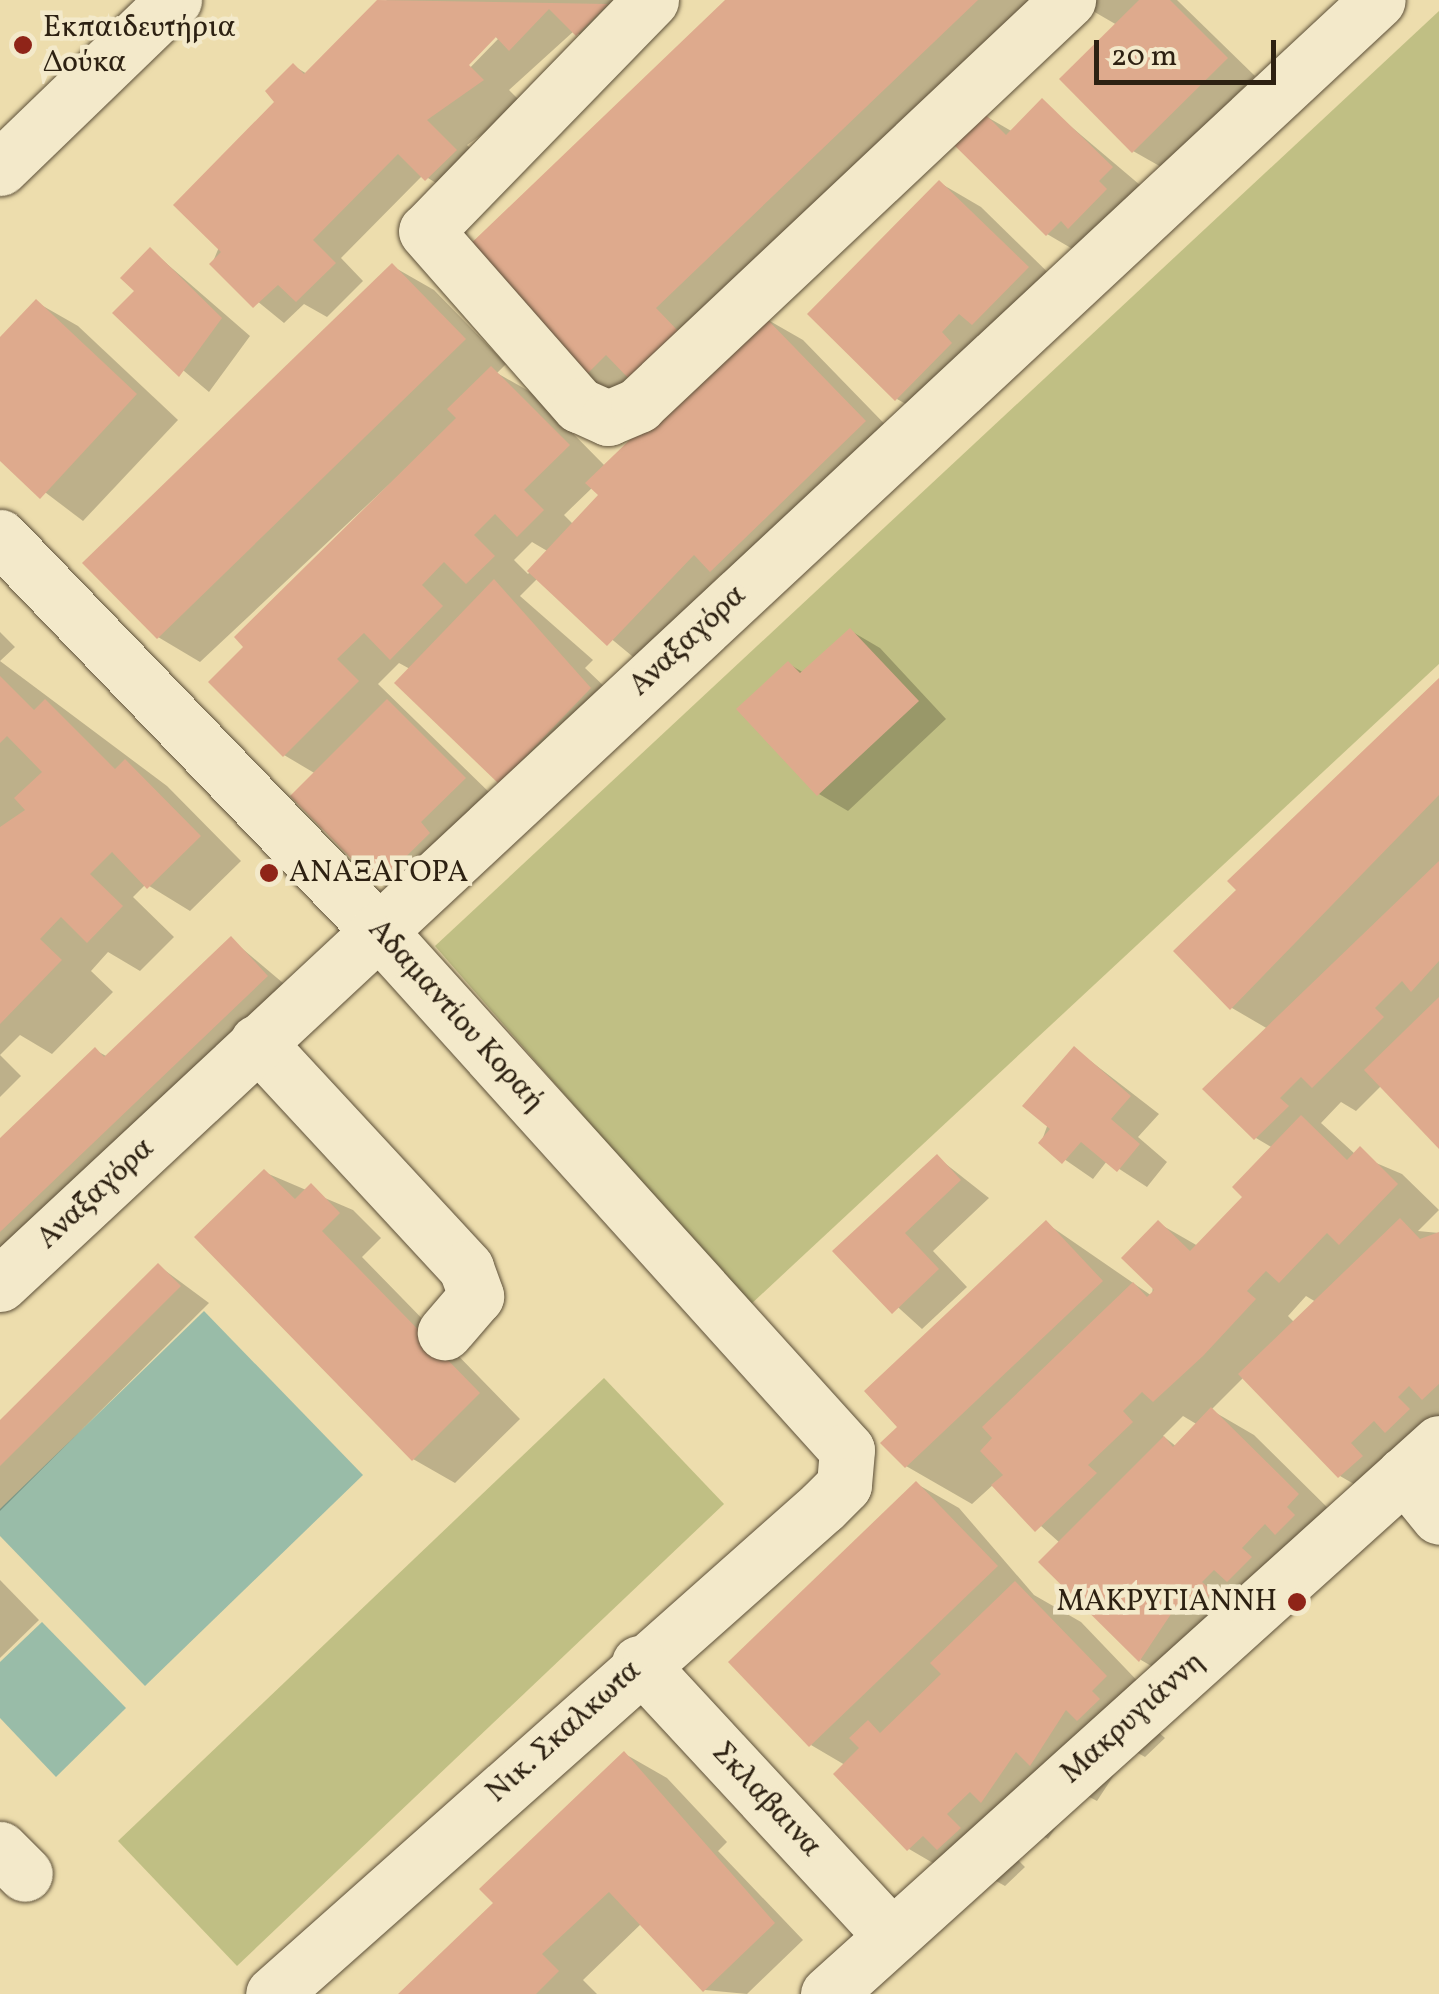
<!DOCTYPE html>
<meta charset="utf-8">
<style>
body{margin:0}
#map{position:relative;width:1439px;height:1994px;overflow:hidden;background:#edddad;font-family:Vollkorn,serif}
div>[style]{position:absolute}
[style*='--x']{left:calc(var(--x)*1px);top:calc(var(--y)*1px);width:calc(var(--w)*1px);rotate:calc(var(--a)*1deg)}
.green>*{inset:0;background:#c0bf84}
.water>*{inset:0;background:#99bca8}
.shadow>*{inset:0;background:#0003}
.building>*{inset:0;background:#deaa8d}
.roads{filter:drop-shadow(0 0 2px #5d5039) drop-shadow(0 0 2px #5d5039)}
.minor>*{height:55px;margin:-27.5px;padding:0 27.5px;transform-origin:27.5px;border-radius:27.5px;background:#f3e9ca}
.dots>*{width:28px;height:28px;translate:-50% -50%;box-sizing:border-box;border:5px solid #f3e9ca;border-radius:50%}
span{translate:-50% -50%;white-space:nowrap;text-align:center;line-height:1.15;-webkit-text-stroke:9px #f3e9ca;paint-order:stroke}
.poi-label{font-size:30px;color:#2d2112}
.left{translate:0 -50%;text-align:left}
.right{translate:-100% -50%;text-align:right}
.street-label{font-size:30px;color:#2d2112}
.scale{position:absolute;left:1094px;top:40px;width:182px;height:45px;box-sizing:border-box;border:5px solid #2d2112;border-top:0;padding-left:12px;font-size:30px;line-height:35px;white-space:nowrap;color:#2d2112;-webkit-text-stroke:8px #f3e9ca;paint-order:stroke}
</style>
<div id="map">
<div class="green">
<div style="clip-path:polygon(1439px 11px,1439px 664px,749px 1306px,435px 946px)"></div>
<div style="clip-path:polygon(604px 1378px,724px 1504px,237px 1966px,118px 1841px)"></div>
</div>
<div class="water">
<div style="clip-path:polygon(204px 1311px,363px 1475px,145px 1686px,0 1536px,0 1509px)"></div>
<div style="clip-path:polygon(42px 1622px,126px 1708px,56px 1777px,0 1718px,0 1662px)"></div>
</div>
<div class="shadow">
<div style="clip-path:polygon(evenodd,387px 0,613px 0,606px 51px,574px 31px,509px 90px,524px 105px,467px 145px,497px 175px,469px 203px,423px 175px,341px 258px,363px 281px,327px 317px,304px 304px,284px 323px,212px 264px,294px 66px,307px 74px,387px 0,494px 35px,498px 39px,462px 76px,459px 72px,494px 35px)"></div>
<div style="clip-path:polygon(evenodd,728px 0,1062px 0,761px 316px,803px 340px,906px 446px,754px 595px,720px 575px,638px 661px,538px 578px,520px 596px,593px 660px,585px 668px,632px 713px,543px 806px,410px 669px,399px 663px,378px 684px,493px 796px,408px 900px,379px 883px,316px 774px,284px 755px,460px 418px,200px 662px,158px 637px,392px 266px,434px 290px,506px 364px,497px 373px,534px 394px,606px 467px,673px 402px,636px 406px,584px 376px,728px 0,593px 487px,602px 495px,574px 525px,564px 515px,593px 487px,728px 0,532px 542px,549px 552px,528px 574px,514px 560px,532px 542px)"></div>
<div style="clip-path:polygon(1074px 0,1177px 0,1255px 76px,1163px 168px,1133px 151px,1117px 25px)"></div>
<div style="clip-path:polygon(1042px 102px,1140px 185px,1076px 251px,1047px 234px,982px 114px,1013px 132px)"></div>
<div style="clip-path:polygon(940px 183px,981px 207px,1069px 293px,939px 423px,897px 399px)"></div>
<div style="clip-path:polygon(151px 250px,250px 336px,209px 392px,115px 313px,137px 291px)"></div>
<div style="clip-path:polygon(36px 302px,78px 326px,178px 420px,83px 521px,0 458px,0 341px)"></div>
<div style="clip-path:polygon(851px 631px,880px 648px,946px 719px,848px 811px,819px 794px,739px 709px,789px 664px,804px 673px)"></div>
<div style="clip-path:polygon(0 632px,15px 647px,0 661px,167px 786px,241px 861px,190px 911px,146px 884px,133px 897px,174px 937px,140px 971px,108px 952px,91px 971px,113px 992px,52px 1054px,20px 1035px,0 1055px)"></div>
<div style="clip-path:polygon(evenodd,1439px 682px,1439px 1145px,1382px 1085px,1356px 1111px,1341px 1102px,1321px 1123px,1355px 1154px,1402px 1174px,1439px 1210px,1418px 1231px,1439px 1233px,1439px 1461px,1406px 1514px,1340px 1476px,1244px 1377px,1211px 1410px,1254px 1435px,1339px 1519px,1182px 1684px,1141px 1660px,1042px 1562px,1060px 1543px,994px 1484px,972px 1504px,906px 1466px,900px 1427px,1046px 1223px,1152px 1296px,1158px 1223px,1198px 1246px,1246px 1197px,1273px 1148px,1256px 1138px,1268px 1029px,1232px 1008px,1240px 890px,1439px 682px,1306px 1296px,1316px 1302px,1295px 1323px,1288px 1316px,1306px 1296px,1439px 682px,1183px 1416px,1198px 1425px,1177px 1447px,1163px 1436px,1183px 1416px)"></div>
<div style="clip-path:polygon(231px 939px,296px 994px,0 1286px,0 1141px,95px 1050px,108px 1057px)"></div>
<div style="clip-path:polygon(1075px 1049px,1159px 1114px,1138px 1137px,1167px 1162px,1147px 1187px,1107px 1161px,1093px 1179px,1041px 1143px)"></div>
<div style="clip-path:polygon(0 1055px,21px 1076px,0 1097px)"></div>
<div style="clip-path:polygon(937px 1157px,989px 1198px,933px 1251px,967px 1287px,922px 1329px,836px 1251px)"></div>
<div style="clip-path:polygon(264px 1172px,353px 1210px,381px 1238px,362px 1257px,520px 1419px,455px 1483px,413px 1459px)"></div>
<div style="clip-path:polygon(159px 1266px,209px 1303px,0 1511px,0 1424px)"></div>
<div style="clip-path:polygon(917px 1484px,959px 1508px,1034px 1595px,1081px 1622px,1171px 1716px,1156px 1730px,1165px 1738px,1145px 1757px,1131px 1749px,1097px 1801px,1080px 1792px,1048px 1839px,1035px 1831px,1011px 1853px,1025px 1867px,1005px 1886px,987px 1876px,974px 1887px,909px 1849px,845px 1765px,811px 1745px)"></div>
<div style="clip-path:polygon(0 1580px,39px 1620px,0 1658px)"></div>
<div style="clip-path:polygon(625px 1754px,667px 1778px,727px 1842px,718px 1851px,803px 1940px,747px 1994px,705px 1990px,642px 1923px,583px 1980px,597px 1994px,402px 1994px,497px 1903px)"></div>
</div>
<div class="building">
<div style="clip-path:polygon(377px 0,608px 4px,576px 36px,549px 9px,509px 51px,496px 37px,469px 65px,484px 80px,427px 120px,457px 150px,425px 181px,398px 154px,313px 240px,336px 263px,296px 302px,278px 285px,253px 308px,209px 264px,221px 252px,173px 205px,274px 102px,265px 91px,293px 63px,304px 74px)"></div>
<div style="clip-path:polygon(725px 0,978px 0,656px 308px,681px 334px,632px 382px,606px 355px,583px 378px,462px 252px)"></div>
<div style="clip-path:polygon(1139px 0,1170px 0,1228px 58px,1132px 153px,1059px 79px)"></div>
<div style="clip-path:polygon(1042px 98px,1113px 167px,1099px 181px,1107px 189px,1068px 229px,1061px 221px,1046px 236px,951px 142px,982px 111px,1006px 135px)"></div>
<div style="clip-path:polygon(939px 180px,1029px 267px,972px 325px,959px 314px,942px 332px,952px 343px,895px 401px,807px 314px)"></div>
<div style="clip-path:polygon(150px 247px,222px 318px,179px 377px,112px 313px,134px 291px,120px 278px)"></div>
<div style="clip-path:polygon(392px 263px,466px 339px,157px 639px,82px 563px)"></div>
<div style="clip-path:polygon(36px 299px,137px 394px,40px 499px,0 461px,0 337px)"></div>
<div style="clip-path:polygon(761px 313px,866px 421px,710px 572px,694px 555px,607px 646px,527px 571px,598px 495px,585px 483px)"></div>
<div style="clip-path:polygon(491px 366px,570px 445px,524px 490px,544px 510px,517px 537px,495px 514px,474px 535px,495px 556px,466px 584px,444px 562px,422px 585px,443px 606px,390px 660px,364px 633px,337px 659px,359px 681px,283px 757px,208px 682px,243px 647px,234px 637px,456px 418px,447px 409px)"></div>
<div style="clip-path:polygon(494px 579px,591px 688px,499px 784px,394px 683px)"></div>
<div style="clip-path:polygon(850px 628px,919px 701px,817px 796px,736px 709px,788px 661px,800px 673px)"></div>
<div style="clip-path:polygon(0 676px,34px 710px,45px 699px,115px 769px,125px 759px,201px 836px,147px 889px,112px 852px,90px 874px,123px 906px,87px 943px,61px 917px,40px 939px,62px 960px,0 1024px,0 827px,25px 810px,14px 798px,42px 772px,7px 736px,0 743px)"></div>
<div style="clip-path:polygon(1439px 678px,1439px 795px,1230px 1010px,1173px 951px,1236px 890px,1227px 881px)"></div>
<div style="clip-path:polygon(387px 699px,466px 778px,421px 822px,430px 833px,377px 885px,290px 796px)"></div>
<div style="clip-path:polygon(1439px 861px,1439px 961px,1411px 992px,1402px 981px,1375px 1008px,1384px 1017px,1312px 1088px,1301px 1077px,1280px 1098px,1289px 1106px,1254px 1140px,1202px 1089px)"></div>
<div style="clip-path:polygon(231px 936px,268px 976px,0 1232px,0 1138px,95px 1047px,104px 1057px)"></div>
<div style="clip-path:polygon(1439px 997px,1439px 1149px,1364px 1070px)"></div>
<div style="clip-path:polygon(1074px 1046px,1131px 1096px,1111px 1119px,1140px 1144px,1117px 1172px,1081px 1142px,1062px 1164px,1038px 1143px,1050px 1129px,1022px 1106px)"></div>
<div style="clip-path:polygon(1301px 1115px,1347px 1160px,1360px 1146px,1398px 1184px,1339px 1245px,1327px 1233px,1279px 1283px,1266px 1271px,1247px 1291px,1256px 1299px,1203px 1356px,1153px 1402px,1142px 1392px,1123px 1411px,1133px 1422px,1088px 1465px,1097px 1473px,1035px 1532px,991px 1485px,1003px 1475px,980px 1451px,992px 1438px,982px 1427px,1133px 1282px,1147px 1297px,1154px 1290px,1121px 1258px,1158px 1220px,1190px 1251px,1242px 1197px,1232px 1187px)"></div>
<div style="clip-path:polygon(937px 1154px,961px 1180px,905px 1233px,939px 1269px,892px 1314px,832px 1251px)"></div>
<div style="clip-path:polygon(264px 1169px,295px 1199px,311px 1183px,340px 1213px,322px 1231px,480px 1393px,412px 1461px,194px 1237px)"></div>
<div style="clip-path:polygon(1400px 1218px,1420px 1239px,1439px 1232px,1439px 1384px,1422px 1400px,1409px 1386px,1398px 1397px,1410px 1409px,1385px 1433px,1374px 1421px,1351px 1443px,1363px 1456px,1338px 1478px,1238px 1374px)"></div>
<div style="clip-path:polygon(1046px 1220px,1103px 1281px,905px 1468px,880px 1443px,897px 1427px,864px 1391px)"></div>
<div style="clip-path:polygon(158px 1263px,181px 1286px,0 1466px,0 1420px)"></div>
<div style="clip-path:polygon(1211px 1407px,1299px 1494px,1287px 1507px,1295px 1515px,1275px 1535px,1265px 1524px,1242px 1548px,1252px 1557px,1227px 1582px,1214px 1570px,1202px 1582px,1213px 1592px,1191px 1614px,1179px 1602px,1139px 1662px,1038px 1562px,1164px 1436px,1173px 1447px)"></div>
<div style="clip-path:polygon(916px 1481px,998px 1566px,809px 1747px,728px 1662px)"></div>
<div style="clip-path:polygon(1015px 1581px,1107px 1676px,1092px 1691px,1100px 1699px,1077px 1721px,1066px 1710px,1030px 1766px,1016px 1752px,981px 1803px,970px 1792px,947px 1814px,961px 1828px,937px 1850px,923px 1836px,907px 1851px,833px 1774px,859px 1748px,849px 1738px,868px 1720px,880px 1733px,941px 1674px,930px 1663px)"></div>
<div style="clip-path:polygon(624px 1751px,775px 1923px,703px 1992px,609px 1892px,542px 1954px,559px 1971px,536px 1994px,398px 1994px,493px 1903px,479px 1889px)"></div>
</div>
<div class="roads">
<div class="minor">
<div style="--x:651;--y:0;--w:322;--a:134.2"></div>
<div style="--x:426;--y:231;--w:232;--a:48.7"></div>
<div style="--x:579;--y:405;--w:32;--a:24"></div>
<div style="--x:608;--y:418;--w:33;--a:-23"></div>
<div style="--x:638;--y:405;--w:591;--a:-43.29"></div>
<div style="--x:0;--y:168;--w:242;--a:-44"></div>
<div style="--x:0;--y:537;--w:545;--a:46.11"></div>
<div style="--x:378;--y:930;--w:700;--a:47.95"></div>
<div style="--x:847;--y:1450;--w:35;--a:95"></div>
<div style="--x:844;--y:1485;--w:30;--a:135"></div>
<div style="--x:823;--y:1506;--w:735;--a:138.42"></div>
<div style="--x:257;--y:1042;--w:308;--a:47.2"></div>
<div style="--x:466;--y:1268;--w:30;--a:70"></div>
<div style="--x:476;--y:1296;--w:48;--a:130.7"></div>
<div style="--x:0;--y:1284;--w:1883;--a:-42.98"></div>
<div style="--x:1404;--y:1474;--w:55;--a:50.9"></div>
<div style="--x:639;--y:1663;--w:372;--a:47.2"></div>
<div style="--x:0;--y:1849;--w:35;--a:45"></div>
<div style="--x:828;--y:1994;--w:823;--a:-42.04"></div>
</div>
</div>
<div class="dots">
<div style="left:23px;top:45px;background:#8f2418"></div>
<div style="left:269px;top:873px;background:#8f2418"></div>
<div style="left:1297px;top:1602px;background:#8f2418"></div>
</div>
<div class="poi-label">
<span class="left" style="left:43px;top:45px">Εκπαιδευτήρια<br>Δούκα</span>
<span class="left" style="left:289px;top:873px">ΑΝΑΞΑΓΟΡΑ</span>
<span class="right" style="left:1277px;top:1602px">ΜΑΚΡΥΓΙΑΝΝΗ</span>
</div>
<div class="street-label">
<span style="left:688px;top:641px;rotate:-43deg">Αναξαγόρα</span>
<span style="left:456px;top:1016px;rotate:48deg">Αδαμαντίου Κοραή</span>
<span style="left:96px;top:1194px;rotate:-43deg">Αναξαγόρα</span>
<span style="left:1133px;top:1718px;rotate:-42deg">Μακρυγιάννη</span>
<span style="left:564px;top:1732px;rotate:-42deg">Νικ. Σκαλκωτα</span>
<span style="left:766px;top:1800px;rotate:47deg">Σκλαβαινα</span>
</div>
<div class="scale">20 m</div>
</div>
